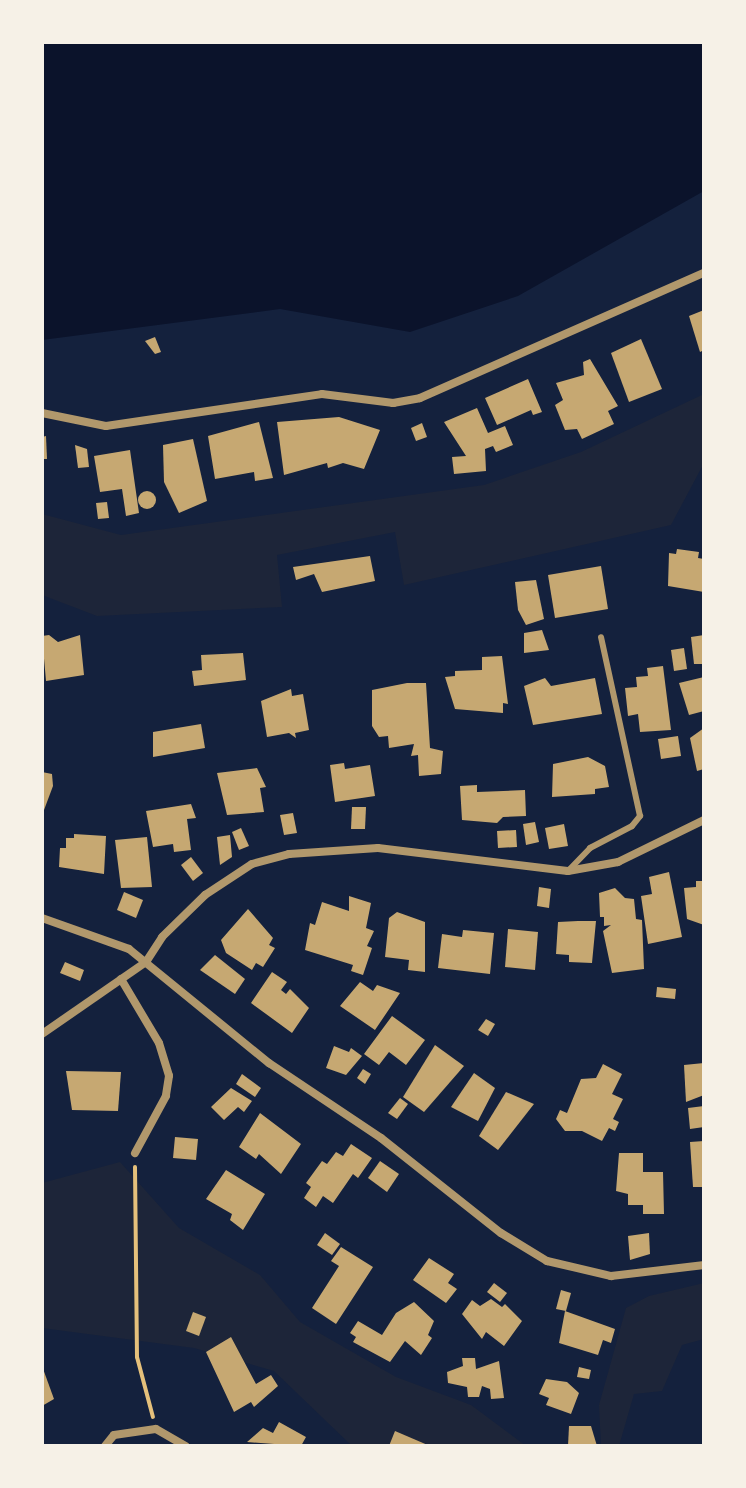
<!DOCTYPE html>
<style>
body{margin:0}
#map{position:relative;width:746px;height:1488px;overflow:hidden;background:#14213d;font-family:"Roboto Condensed",sans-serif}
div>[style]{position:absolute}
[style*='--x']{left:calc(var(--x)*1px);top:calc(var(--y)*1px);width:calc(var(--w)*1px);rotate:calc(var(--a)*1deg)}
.green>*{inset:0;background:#1d2539}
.water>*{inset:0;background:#0b132b}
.building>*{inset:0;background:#c6a872}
.round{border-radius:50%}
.path>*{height:4px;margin:-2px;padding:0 2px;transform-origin:2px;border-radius:2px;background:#e5c07b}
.service>*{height:6px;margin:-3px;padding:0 3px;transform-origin:3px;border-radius:3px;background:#b1986c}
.minor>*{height:8px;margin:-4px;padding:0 4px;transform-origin:4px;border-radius:4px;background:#b1986c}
span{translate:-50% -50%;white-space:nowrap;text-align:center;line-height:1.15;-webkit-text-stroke:8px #f6f1e7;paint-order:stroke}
.frame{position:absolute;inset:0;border:44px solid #f6f1e7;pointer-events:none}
</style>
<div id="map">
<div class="green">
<div style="clip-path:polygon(704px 394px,704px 463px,671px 525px,404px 585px,395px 532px,277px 555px,282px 607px,97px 616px,42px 595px,42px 514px,121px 535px,484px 485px,581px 452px)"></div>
<div style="clip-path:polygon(120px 1162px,179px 1228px,260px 1275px,300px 1322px,396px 1377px,471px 1405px,526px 1446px,352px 1446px,274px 1371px,194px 1348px,42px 1328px,42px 1183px)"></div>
<div style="clip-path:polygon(704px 1283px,704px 1339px,682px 1345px,662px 1391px,634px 1394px,619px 1446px,601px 1446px,599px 1405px,626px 1308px,649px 1296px)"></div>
</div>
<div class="water">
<div style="clip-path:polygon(42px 42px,704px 42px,704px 191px,518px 296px,410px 332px,280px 309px,42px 340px)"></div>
</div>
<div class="building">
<div style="clip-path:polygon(704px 310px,704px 350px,700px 352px,689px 316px)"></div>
<div style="clip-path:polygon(155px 337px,161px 352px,155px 354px,145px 341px)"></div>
<div style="clip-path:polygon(641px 339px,662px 389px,629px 402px,611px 353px)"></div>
<div style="clip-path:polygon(590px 359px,618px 406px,608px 411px,614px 424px,582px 439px,577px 429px,565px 430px,555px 405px,563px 400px,556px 383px,584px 375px,583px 362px)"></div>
<div style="clip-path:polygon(528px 379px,542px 412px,533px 415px,531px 410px,497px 425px,485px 398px)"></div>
<div style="clip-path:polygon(477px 408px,488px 433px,505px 426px,513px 445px,496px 452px,493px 446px,485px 449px,486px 471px,454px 474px,452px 457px,466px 456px,444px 422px)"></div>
<div style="clip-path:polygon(339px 417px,380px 430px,364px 469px,343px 463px,328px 468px,327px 463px,284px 475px,277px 422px)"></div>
<div style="clip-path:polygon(259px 422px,273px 478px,255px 481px,254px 472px,215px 479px,208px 436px)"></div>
<div style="clip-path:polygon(422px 423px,427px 437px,416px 441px,411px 428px)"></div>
<div style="clip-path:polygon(46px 436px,47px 459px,42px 459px,42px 437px)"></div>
<div style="clip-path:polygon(193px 439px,207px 501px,179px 513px,164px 482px,163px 445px)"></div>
<div style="clip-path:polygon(75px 445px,87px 449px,89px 467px,78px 468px)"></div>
<div style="clip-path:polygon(130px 450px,139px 513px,126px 516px,122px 489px,100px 492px,94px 456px)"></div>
<div class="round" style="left:138px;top:491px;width:18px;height:18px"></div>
<div style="clip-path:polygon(107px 502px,109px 518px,98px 519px,96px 503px)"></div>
<div style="clip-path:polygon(677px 549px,699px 552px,698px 558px,704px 559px,704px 592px,668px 586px,669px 553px,676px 554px)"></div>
<div style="clip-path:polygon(370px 556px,375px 581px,322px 592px,314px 574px,296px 580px,293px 567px)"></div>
<div style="clip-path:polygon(601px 566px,608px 609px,555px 618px,548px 575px)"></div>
<div style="clip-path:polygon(536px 580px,544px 619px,526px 625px,518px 610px,515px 582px)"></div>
<div style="clip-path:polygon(542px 630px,549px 650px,524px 653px,524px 633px)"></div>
<div style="clip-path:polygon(49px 635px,58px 642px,80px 635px,84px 675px,46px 681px,42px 636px)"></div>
<div style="clip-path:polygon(704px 635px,704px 664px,694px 664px,691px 637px)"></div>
<div style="clip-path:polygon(684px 648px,687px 669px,674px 671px,671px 650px)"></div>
<div style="clip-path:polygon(243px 653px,246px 680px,194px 686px,192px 671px,202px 670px,201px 655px)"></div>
<div style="clip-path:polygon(502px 656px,508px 704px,503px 703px,503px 713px,455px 709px,445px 677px,455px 676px,455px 671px,482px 670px,482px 657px)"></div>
<div style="clip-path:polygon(663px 666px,671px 730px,640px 732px,638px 714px,628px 716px,625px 688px,637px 687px,636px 677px,648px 676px,647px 668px)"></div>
<div style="clip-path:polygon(704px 677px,704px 711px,689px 715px,679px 683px)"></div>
<div style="clip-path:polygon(545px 678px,551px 686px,595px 678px,602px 714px,533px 725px,524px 686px)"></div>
<div style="clip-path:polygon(407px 683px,426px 683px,430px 748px,443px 751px,441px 774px,419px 776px,418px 755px,411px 756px,414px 744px,389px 748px,388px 736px,379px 737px,372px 726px,372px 690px)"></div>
<div style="clip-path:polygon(291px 689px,292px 696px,303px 694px,309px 730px,295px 733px,296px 738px,289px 733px,267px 737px,261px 701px)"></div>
<div style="clip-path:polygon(201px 724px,205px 748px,153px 757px,153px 732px)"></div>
<div style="clip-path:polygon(704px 728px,704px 769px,697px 771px,690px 738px)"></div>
<div style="clip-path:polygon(678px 736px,681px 756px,661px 759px,658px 739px)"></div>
<div style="clip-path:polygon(588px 757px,605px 766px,609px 787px,595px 789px,595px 794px,552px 797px,553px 764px)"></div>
<div style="clip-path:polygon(344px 763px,345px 769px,370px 765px,375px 796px,335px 802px,330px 765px)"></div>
<div style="clip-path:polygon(257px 768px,266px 787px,260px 788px,264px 812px,227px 815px,217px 773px)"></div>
<div style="clip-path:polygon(42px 772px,52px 774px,53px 786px,44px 810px)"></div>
<div style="clip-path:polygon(477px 785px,477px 792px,525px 790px,526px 816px,503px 817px,497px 823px,462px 820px,460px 786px)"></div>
<div style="clip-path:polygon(191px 804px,196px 818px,187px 819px,191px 850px,174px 852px,173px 844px,153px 847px,146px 811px)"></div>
<div style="clip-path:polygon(352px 807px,366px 807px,365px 829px,351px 829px)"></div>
<div style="clip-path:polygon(293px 813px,297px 833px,284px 835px,280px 815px)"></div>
<div style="clip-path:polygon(535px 822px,539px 842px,526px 845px,523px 824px)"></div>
<div style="clip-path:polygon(564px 824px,568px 846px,549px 849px,545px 828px)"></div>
<div style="clip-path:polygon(241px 828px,249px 846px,239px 850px,232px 832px)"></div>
<div style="clip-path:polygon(516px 830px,517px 847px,498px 848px,497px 831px)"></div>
<div style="clip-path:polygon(74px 834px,106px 836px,104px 874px,59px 867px,60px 848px,66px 848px,66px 838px,74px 838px)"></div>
<div style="clip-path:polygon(230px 835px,232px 857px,220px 865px,217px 837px)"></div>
<div style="clip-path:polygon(147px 837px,152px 887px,121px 888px,115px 840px)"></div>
<div style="clip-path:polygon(191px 857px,203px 873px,193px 881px,181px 865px)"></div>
<div style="clip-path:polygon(669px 872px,682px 937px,648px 944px,641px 896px,652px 894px,649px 877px)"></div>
<div style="clip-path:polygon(696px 881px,704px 881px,704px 925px,687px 919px,684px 888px,696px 887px)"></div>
<div style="clip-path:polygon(539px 887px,551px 889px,549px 908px,537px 906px)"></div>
<div style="clip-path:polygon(615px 888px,625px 898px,634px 899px,636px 919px,642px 920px,644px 969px,612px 973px,603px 931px,611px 925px,604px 926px,604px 917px,600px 917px,599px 893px)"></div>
<div style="clip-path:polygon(124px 892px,143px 900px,136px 918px,117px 910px)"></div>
<div style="clip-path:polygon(349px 896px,371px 903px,366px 928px,374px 931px,367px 946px,372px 948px,363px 975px,351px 971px,353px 965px,305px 950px,310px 923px,315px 925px,322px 902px,349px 911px)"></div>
<div style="clip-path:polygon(248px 909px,273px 938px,269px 945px,275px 948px,263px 967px,256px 963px,252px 970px,226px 953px,221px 940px)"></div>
<div style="clip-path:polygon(397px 912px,425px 922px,425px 972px,408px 970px,409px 960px,385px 957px,389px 918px)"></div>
<div style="clip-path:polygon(578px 921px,596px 921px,592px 963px,569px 962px,569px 955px,556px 954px,558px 922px)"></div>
<div style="clip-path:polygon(508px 929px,538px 932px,535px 970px,505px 967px)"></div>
<div style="clip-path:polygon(463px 930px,494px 933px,490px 974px,438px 968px,442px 934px,462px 937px)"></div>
<div style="clip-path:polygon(215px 955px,245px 979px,235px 994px,200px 970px)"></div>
<div style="clip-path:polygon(65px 962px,84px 970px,80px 981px,60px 973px)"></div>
<div style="clip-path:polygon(272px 972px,287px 982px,281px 990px,286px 994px,290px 989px,309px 1008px,292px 1033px,251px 1003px)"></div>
<div style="clip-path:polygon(360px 982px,373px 991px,377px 985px,400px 993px,375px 1030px,340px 1006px)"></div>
<div style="clip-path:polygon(657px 987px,676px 989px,675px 999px,656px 997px)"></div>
<div style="clip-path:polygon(392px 1016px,425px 1040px,406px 1065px,389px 1052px,379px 1065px,364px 1054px)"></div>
<div style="clip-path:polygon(486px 1019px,495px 1024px,488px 1036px,478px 1030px)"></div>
<div style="clip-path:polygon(435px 1045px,464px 1066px,424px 1112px,403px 1097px)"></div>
<div style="clip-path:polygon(334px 1046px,349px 1052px,351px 1048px,362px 1056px,346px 1075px,326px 1068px)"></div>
<div style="clip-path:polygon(704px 1063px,704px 1095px,686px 1102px,684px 1065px)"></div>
<div style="clip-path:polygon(603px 1064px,622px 1074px,612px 1094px,623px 1099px,613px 1119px,619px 1122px,615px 1131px,609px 1128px,602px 1141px,582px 1131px,565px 1131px,556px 1119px,560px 1110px,567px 1113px,581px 1079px,596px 1078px)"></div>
<div style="clip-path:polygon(363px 1069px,371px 1074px,365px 1084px,357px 1078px)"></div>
<div style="clip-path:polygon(66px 1071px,121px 1072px,118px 1111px,72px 1110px)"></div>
<div style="clip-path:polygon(474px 1073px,495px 1088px,478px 1121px,451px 1107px)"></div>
<div style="clip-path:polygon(242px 1074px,261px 1088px,255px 1097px,236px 1084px)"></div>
<div style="clip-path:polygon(231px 1088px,252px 1101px,244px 1112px,238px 1107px,224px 1120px,211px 1107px)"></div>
<div style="clip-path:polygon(506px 1092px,534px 1104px,498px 1150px,479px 1136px)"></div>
<div style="clip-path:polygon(400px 1098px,408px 1104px,397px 1119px,388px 1113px)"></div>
<div style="clip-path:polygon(704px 1106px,704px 1127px,690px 1129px,688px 1108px)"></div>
<div style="clip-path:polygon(260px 1113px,301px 1144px,281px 1174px,259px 1154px,256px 1159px,239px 1147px)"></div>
<div style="clip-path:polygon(175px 1137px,198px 1139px,196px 1160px,173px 1158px)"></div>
<div style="clip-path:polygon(704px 1141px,704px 1187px,693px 1187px,690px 1142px)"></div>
<div style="clip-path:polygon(351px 1144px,372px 1158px,358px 1178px,353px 1174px,333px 1203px,323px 1196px,316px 1207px,304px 1198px,311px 1187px,306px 1183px,322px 1161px,327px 1164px,336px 1152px,343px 1156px)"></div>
<div style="clip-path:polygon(619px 1153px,643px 1153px,643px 1172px,663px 1172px,664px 1214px,643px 1214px,643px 1205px,628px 1205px,628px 1194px,616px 1191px)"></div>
<div style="clip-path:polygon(380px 1161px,399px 1174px,387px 1192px,368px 1178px)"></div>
<div style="clip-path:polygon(226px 1170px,265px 1194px,243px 1230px,230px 1220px,232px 1214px,206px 1199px)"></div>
<div style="clip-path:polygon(325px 1233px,340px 1244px,332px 1255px,317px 1245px)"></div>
<div style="clip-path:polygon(649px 1233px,650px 1254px,630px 1260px,628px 1236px)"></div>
<div style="clip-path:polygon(341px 1247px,373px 1267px,336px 1324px,312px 1308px,339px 1266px,331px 1261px)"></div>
<div style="clip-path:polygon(429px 1258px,454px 1274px,448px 1283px,457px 1289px,446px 1303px,413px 1280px)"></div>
<div style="clip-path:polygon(494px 1283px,507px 1293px,500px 1302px,487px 1292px)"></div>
<div style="clip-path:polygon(561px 1290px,571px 1293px,566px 1311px,556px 1309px)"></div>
<div style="clip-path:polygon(491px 1299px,502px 1307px,505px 1304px,522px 1321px,504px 1346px,486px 1332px,482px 1339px,462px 1314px,472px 1300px,480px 1306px)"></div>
<div style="clip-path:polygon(414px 1302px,434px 1321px,428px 1335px,432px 1338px,421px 1355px,405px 1341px,390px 1362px,353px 1342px,356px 1337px,350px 1333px,358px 1321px,382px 1335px,396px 1313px)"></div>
<div style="clip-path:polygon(565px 1311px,615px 1329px,611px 1343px,603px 1340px,598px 1355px,559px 1343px)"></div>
<div style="clip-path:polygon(193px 1312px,206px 1317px,199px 1336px,186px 1331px)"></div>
<div style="clip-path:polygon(231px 1337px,256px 1384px,271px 1375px,278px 1386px,254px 1407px,251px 1402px,234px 1412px,206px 1352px)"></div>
<div style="clip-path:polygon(462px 1358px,475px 1358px,476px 1369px,499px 1361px,504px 1398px,491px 1399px,490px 1389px,482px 1386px,479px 1397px,468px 1397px,467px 1387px,448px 1383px,447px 1372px,463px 1366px)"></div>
<div style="clip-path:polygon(42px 1366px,54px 1399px,42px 1406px)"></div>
<div style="clip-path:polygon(579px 1367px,591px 1370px,589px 1379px,577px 1377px)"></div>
<div style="clip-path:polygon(546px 1379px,567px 1382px,579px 1393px,571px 1414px,546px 1405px,549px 1398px,539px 1394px)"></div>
<div style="clip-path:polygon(279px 1422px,306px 1437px,301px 1446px,247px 1442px,263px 1428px,273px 1433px)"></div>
<div style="clip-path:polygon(569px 1426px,591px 1426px,597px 1446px,568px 1446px)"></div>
<div style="clip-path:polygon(395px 1431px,430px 1446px,389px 1446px)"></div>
</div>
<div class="path">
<div style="--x:135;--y:1167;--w:190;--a:89.4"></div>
<div style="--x:137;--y:1357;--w:62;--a:75.1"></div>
</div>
<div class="service">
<div style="--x:568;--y:871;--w:32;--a:-46"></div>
<div style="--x:590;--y:848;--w:47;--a:-27.6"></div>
<div style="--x:632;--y:826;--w:13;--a:-51"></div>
<div style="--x:640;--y:816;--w:183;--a:-102.3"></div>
</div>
<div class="minor">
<div style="--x:42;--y:413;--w:65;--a:11.5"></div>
<div style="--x:106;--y:426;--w:218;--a:-8.4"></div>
<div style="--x:322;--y:394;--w:72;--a:7.2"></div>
<div style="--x:393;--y:403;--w:27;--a:-10"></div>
<div style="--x:420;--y:398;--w:310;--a:-23.8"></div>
<div style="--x:42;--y:918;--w:92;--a:19.6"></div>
<div style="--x:129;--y:949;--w:181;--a:39.2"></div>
<div style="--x:269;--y:1063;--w:135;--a:33.8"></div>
<div style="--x:381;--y:1138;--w:153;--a:38.4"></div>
<div style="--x:501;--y:1233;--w:54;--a:31.3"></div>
<div style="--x:547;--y:1261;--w:66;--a:13.2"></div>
<div style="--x:611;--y:1276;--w:94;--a:-6.7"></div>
<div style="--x:121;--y:979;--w:74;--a:59.3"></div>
<div style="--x:159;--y:1043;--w:34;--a:73"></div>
<div style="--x:169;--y:1076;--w:20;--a:99"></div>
<div style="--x:166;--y:1096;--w:65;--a:118.5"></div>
<div style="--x:42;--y:1034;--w:126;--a:-34.7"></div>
<div style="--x:146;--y:962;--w:30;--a:-57"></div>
<div style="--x:162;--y:937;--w:60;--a:-44.3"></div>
<div style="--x:205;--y:895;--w:56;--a:-33.4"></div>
<div style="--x:252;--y:864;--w:38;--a:-15"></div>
<div style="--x:289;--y:854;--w:89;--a:-3.9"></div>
<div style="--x:378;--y:848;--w:191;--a:6.9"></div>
<div style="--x:568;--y:871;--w:51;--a:-10.2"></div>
<div style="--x:618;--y:862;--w:96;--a:-26"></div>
<div style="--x:105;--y:1446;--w:14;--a:-51"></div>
<div style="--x:114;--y:1435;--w:42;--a:-8.1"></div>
<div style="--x:156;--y:1429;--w:34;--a:30"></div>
</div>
<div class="frame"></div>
</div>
